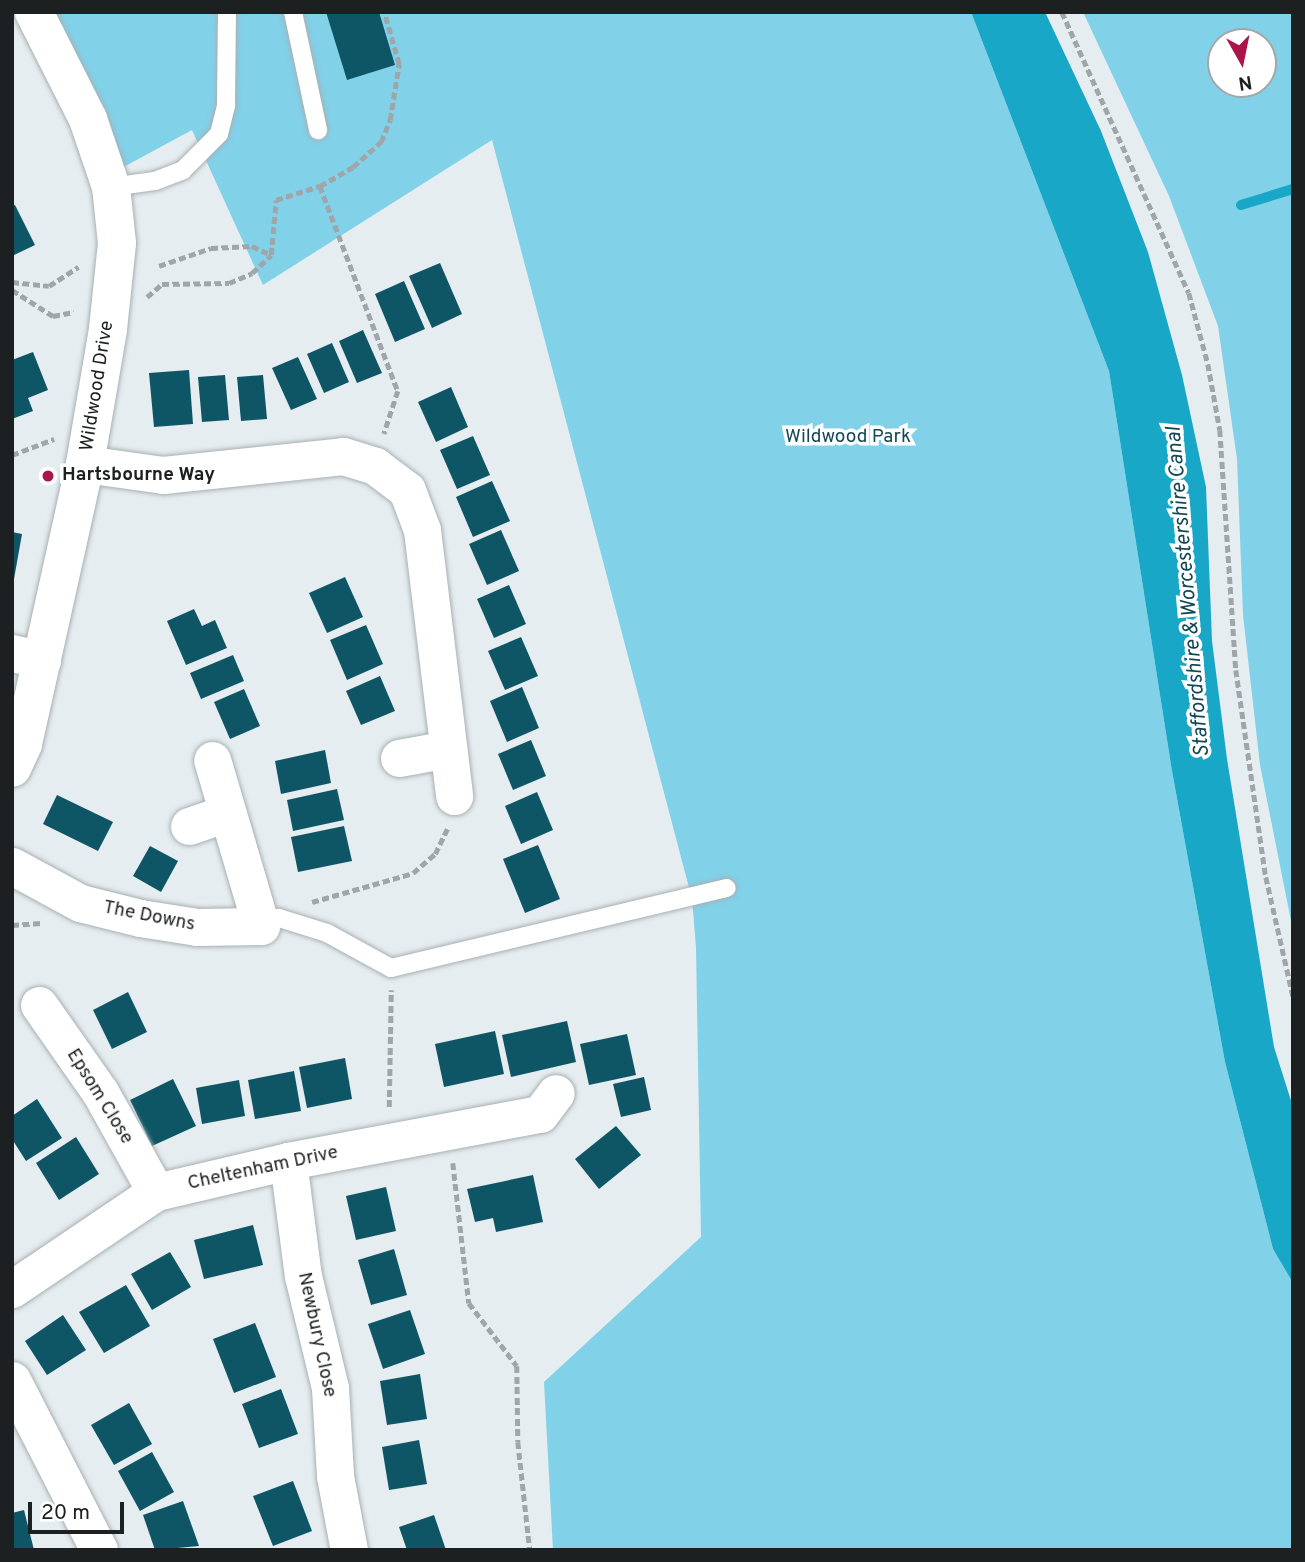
<!DOCTYPE html>
<style>
body{margin:0}
#map{position:relative;width:1305px;height:1562px;overflow:hidden;background:#e5edf0;font-family:Overpass,sans-serif}
div>[style]{position:absolute}
[style*='--x']{left:calc(var(--x)*1px);top:calc(var(--y)*1px);width:calc(var(--w)*1px);rotate:calc(var(--a)*1deg)}
.green>*{inset:0;background:#81d1e9}
.water>*{inset:0;background:#19a7c7}
.stream>*{height:10px;margin:-5px;padding:0 5px;transform-origin:5px;border-radius:5px;background:#19a7c7}
.building>*{inset:0;background:#0e5566}
.path>*{height:4.5px;margin-top:-2.25px;transform-origin:0;background:repeating-linear-gradient(90deg,#9fa5a8 0 7px,transparent 0 10.5px)}
.roads{filter:drop-shadow(0 0 2px #a9b0b3) drop-shadow(0 0 2px #a9b0b3)}
.lane>*{height:18px;margin:-9px;padding:0 9px;transform-origin:9px;border-radius:9px;background:#fff}
.street>*{height:37px;margin:-18.5px;padding:0 18.5px;transform-origin:18.5px;border-radius:18.5px;background:#fff}
.secondary>*{height:38px;margin:-19px;padding:0 19px;transform-origin:19px;border-radius:19px;background:#fff}
.dots>*{width:19px;height:19px;translate:-50% -50%;box-sizing:border-box;border:4px solid #fff;border-radius:50%}
span{translate:-50% -50%;white-space:nowrap;text-align:center;line-height:1.15;-webkit-text-stroke:7px #fff;paint-order:stroke}
.street-label{font-size:19px;color:#1d2021}
.park-label{font-size:19px;color:#134956}
.poi-label{font-size:19px;color:#1d2021;font-weight:700}
.left{translate:0 -50%;text-align:left}
.water-label{font-size:21px;color:#124856;font-style:italic}
.frame{position:absolute;inset:0;border:14px solid #1d2021;pointer-events:none}
.north{position:absolute;left:1207px;top:28px;width:70px;height:70px;box-sizing:border-box;background:#fff;border:2px solid #a5a6a6;border-radius:50%;rotate:171deg;font-size:19px;font-weight:700;line-height:28px;text-align:center;color:#1d2021}
.north::after{content:'';display:block;margin:auto;width:24px;height:32px;background:#aa1649;clip-path:polygon(50% 0,100% 100%,50% 72%,0 100%)}
.scale{position:absolute;left:28px;top:1502px;width:96px;height:32px;box-sizing:border-box;border:4px solid #1d2021;border-top:0;padding-left:9px;font-size:21px;line-height:24px;white-space:nowrap;color:#1d2021;-webkit-text-stroke:5px #fff;paint-order:stroke}
</style>
<div id="map">
<div class="green">
<div style="clip-path:polygon(41px 12px,971px 12px,1109px 371px,1172px 771px,1225px 1062px,1273px 1249px,1293px 1283px,1293px 1550px,553px 1550px,544px 1382px,701px 1237px,696px 947px,692px 899px,492px 140px,263px 285px,192px 130px,118px 170px)"></div>
<div style="clip-path:polygon(evenodd,1083px 12px,1293px 12px,1293px 931px,1260px 765px,1243px 615px,1237px 459px,1218px 326px,1169px 196px,1083px 12px,1263px 42px,1263px 84px,1221px 84px,1221px 42px,1263px 42px)"></div>
</div>
<div class="water">
<div style="clip-path:polygon(971px 12px,1045px 12px,1101px 131px,1148px 252px,1182px 375px,1206px 487px,1212px 641px,1227px 759px,1274px 1047px,1293px 1107px,1293px 1283px,1273px 1249px,1225px 1062px,1172px 771px,1109px 371px)"></div>
</div>
<div class="stream">
<div style="--x:1241;--y:205;--w:54;--a:-17.1"></div>
</div>
<div class="building">
<div style="clip-path:polygon(326px 12px,379px 12px,395px 65px,347px 80px)"></div>
<div style="clip-path:polygon(15px 205px,35px 245px,12px 256px,12px 206px)"></div>
<div style="clip-path:polygon(440px 263px,462px 314px,432px 328px,409px 276px)"></div>
<div style="clip-path:polygon(404px 281px,425px 329px,395px 342px,375px 294px)"></div>
<div style="clip-path:polygon(363px 330px,382px 373px,357px 383px,339px 341px)"></div>
<div style="clip-path:polygon(332px 343px,349px 382px,324px 393px,307px 354px)"></div>
<div style="clip-path:polygon(33px 352px,48px 390px,28px 398px,33px 411px,12px 419px,12px 360px)"></div>
<div style="clip-path:polygon(298px 357px,317px 399px,291px 410px,272px 368px)"></div>
<div style="clip-path:polygon(189px 370px,193px 424px,154px 427px,149px 373px)"></div>
<div style="clip-path:polygon(225px 375px,229px 420px,202px 422px,198px 377px)"></div>
<div style="clip-path:polygon(263px 375px,267px 419px,241px 421px,237px 377px)"></div>
<div style="clip-path:polygon(451px 387px,468px 427px,436px 442px,418px 402px)"></div>
<div style="clip-path:polygon(473px 436px,490px 475px,457px 489px,440px 450px)"></div>
<div style="clip-path:polygon(492px 481px,510px 521px,473px 537px,456px 497px)"></div>
<div style="clip-path:polygon(501px 530px,519px 571px,487px 585px,469px 544px)"></div>
<div style="clip-path:polygon(12px 532px,22px 534px,14px 579px,12px 579px)"></div>
<div style="clip-path:polygon(345px 577px,363px 617px,327px 633px,309px 593px)"></div>
<div style="clip-path:polygon(509px 585px,526px 624px,494px 638px,477px 599px)"></div>
<div style="clip-path:polygon(194px 609px,202px 626px,215px 620px,227px 648px,186px 665px,167px 621px)"></div>
<div style="clip-path:polygon(366px 625px,383px 664px,347px 680px,330px 640px)"></div>
<div style="clip-path:polygon(521px 637px,538px 676px,505px 690px,488px 651px)"></div>
<div style="clip-path:polygon(233px 655px,244px 681px,201px 699px,190px 673px)"></div>
<div style="clip-path:polygon(380px 676px,395px 711px,361px 725px,346px 691px)"></div>
<div style="clip-path:polygon(522px 687px,539px 728px,507px 742px,490px 701px)"></div>
<div style="clip-path:polygon(244px 689px,260px 726px,230px 739px,214px 702px)"></div>
<div style="clip-path:polygon(531px 740px,546px 776px,513px 790px,498px 754px)"></div>
<div style="clip-path:polygon(325px 750px,331px 783px,281px 794px,275px 761px)"></div>
<div style="clip-path:polygon(337px 789px,344px 820px,293px 831px,287px 800px)"></div>
<div style="clip-path:polygon(537px 792px,553px 830px,521px 844px,505px 806px)"></div>
<div style="clip-path:polygon(57px 795px,113px 822px,98px 851px,43px 824px)"></div>
<div style="clip-path:polygon(344px 826px,352px 861px,298px 872px,291px 837px)"></div>
<div style="clip-path:polygon(538px 845px,560px 899px,525px 913px,503px 859px)"></div>
<div style="clip-path:polygon(150px 846px,178px 861px,161px 892px,133px 876px)"></div>
<div style="clip-path:polygon(128px 992px,147px 1032px,112px 1049px,93px 1010px)"></div>
<div style="clip-path:polygon(567px 1021px,576px 1062px,511px 1077px,502px 1035px)"></div>
<div style="clip-path:polygon(495px 1031px,504px 1074px,444px 1087px,435px 1044px)"></div>
<div style="clip-path:polygon(627px 1034px,636px 1075px,589px 1085px,580px 1044px)"></div>
<div style="clip-path:polygon(345px 1058px,352px 1099px,307px 1108px,299px 1067px)"></div>
<div style="clip-path:polygon(294px 1071px,301px 1111px,255px 1119px,248px 1080px)"></div>
<div style="clip-path:polygon(644px 1077px,651px 1110px,621px 1117px,613px 1084px)"></div>
<div style="clip-path:polygon(173px 1079px,196px 1126px,152px 1146px,130px 1100px)"></div>
<div style="clip-path:polygon(239px 1080px,245px 1116px,202px 1124px,196px 1088px)"></div>
<div style="clip-path:polygon(37px 1099px,62px 1138px,26px 1161px,12px 1139px,12px 1116px)"></div>
<div style="clip-path:polygon(616px 1126px,641px 1155px,599px 1189px,575px 1159px)"></div>
<div style="clip-path:polygon(76px 1137px,99px 1174px,59px 1200px,36px 1163px)"></div>
<div style="clip-path:polygon(533px 1175px,543px 1222px,496px 1232px,493px 1218px,475px 1222px,467px 1189px)"></div>
<div style="clip-path:polygon(386px 1187px,396px 1231px,356px 1240px,346px 1196px)"></div>
<div style="clip-path:polygon(253px 1225px,263px 1265px,204px 1279px,194px 1240px)"></div>
<div style="clip-path:polygon(394px 1249px,407px 1295px,371px 1305px,358px 1260px)"></div>
<div style="clip-path:polygon(170px 1252px,191px 1287px,152px 1310px,131px 1274px)"></div>
<div style="clip-path:polygon(126px 1285px,150px 1326px,104px 1353px,79px 1312px)"></div>
<div style="clip-path:polygon(410px 1310px,425px 1354px,383px 1369px,368px 1324px)"></div>
<div style="clip-path:polygon(63px 1315px,86px 1350px,47px 1375px,25px 1341px)"></div>
<div style="clip-path:polygon(255px 1323px,276px 1377px,234px 1393px,213px 1339px)"></div>
<div style="clip-path:polygon(420px 1374px,427px 1419px,387px 1425px,380px 1381px)"></div>
<div style="clip-path:polygon(281px 1389px,298px 1434px,259px 1448px,242px 1404px)"></div>
<div style="clip-path:polygon(129px 1403px,152px 1444px,114px 1465px,91px 1425px)"></div>
<div style="clip-path:polygon(419px 1440px,427px 1484px,389px 1490px,382px 1447px)"></div>
<div style="clip-path:polygon(152px 1452px,174px 1492px,140px 1511px,118px 1471px)"></div>
<div style="clip-path:polygon(293px 1481px,312px 1531px,273px 1546px,253px 1496px)"></div>
<div style="clip-path:polygon(183px 1501px,199px 1546px,155px 1550px,143px 1515px)"></div>
<div style="clip-path:polygon(24px 1510px,34px 1550px,12px 1550px,12px 1513px)"></div>
<div style="clip-path:polygon(434px 1515px,446px 1550px,407px 1550px,399px 1527px)"></div>
</div>
<div class="path">
<div style="--x:1062;--y:12;--w:308;--a:65.7"></div>
<div style="--x:1189;--y:293;--w:73;--a:75"></div>
<div style="--x:1208;--y:364;--w:67;--a:79.7"></div>
<div style="--x:1220;--y:430;--w:241;--a:86.2"></div>
<div style="--x:1236;--y:670;--w:209;--a:81.8"></div>
<div style="--x:1266;--y:877;--w:122;--a:77.2"></div>
<div style="--x:320;--y:186;--w:38;--a:-30"></div>
<div style="--x:353;--y:167;--w:38;--a:-42"></div>
<div style="--x:381;--y:142;--w:24;--a:-68"></div>
<div style="--x:390;--y:120;--w:57;--a:-80.9"></div>
<div style="--x:399;--y:64;--w:54;--a:-106.1"></div>
<div style="--x:159;--y:266;--w:55;--a:-19.1"></div>
<div style="--x:211;--y:248;--w:41;--a:-2.8"></div>
<div style="--x:252;--y:246;--w:21;--a:25"></div>
<div style="--x:271;--y:255;--w:55;--a:-84.8"></div>
<div style="--x:276;--y:200;--w:46;--a:-17.7"></div>
<div style="--x:320;--y:186;--w:219;--a:69.2"></div>
<div style="--x:398;--y:391;--w:45;--a:108"></div>
<div style="--x:12;--y:282;--w:37;--a:6"></div>
<div style="--x:49;--y:286;--w:35;--a:-33"></div>
<div style="--x:12;--y:290;--w:49;--a:32.4"></div>
<div style="--x:53;--y:316;--w:21;--a:-11"></div>
<div style="--x:147;--y:297;--w:20;--a:-41"></div>
<div style="--x:162;--y:284;--w:67;--a:-0.9"></div>
<div style="--x:229;--y:283;--w:25;--a:-23"></div>
<div style="--x:252;--y:273;--w:26;--a:-43"></div>
<div style="--x:12;--y:455;--w:45;--a:-20.9"></div>
<div style="--x:312;--y:902;--w:105;--a:-16"></div>
<div style="--x:413;--y:873;--w:29;--a:-41"></div>
<div style="--x:435;--y:854;--w:28;--a:-64"></div>
<div style="--x:12;--y:925;--w:29;--a:-4"></div>
<div style="--x:389;--y:1107;--w:117;--a:-89"></div>
<div style="--x:453;--y:1163;--w:141;--a:83.5"></div>
<div style="--x:469;--y:1303;--w:79;--a:52.7"></div>
<div style="--x:517;--y:1366;--w:76;--a:89.2"></div>
<div style="--x:518;--y:1442;--w:109;--a:83.7"></div>
</div>
<div class="roads">
<div class="lane">
<div style="--x:293;--y:12;--w:121;--a:78"></div>
<div style="--x:111;--y:187;--w:44;--a:-7.8"></div>
<div style="--x:155;--y:181;--w:30;--a:-21"></div>
<div style="--x:183;--y:170;--w:51;--a:-45"></div>
<div style="--x:219;--y:134;--w:30;--a:-76"></div>
<div style="--x:226;--y:105;--w:93;--a:-89.4"></div>
<div style="--x:261;--y:926;--w:20;--a:-24"></div>
<div style="--x:279;--y:918;--w:50;--a:17.4"></div>
<div style="--x:327;--y:933;--w:73;--a:28.7"></div>
<div style="--x:391;--y:968;--w:345;--a:-13.4"></div>
</div>
<div class="street">
<div style="--x:85;--y:464;--w:79;--a:8"></div>
<div style="--x:163;--y:475;--w:181;--a:-6"></div>
<div style="--x:343;--y:456;--w:34;--a:17"></div>
<div style="--x:375;--y:466;--w:40;--a:37"></div>
<div style="--x:407;--y:490;--w:43;--a:69.4"></div>
<div style="--x:422;--y:530;--w:268;--a:83.1"></div>
<div style="--x:12;--y:653;--w:31;--a:13"></div>
<div style="--x:399;--y:758;--w:50;--a:-10.4"></div>
<div style="--x:189;--y:826;--w:40;--a:-18.9"></div>
<div style="--x:12;--y:866;--w:77;--a:28.6"></div>
<div style="--x:80;--y:903;--w:62;--a:14"></div>
<div style="--x:140;--y:918;--w:58;--a:9"></div>
<div style="--x:197;--y:927;--w:64;--a:-0.9"></div>
<div style="--x:261;--y:926;--w:173;--a:-106.4"></div>
<div style="--x:39;--y:1005;--w:106;--a:55"></div>
<div style="--x:100;--y:1092;--w:115;--a:60.8"></div>
<div style="--x:288;--y:1161;--w:116;--a:82.6"></div>
<div style="--x:303;--y:1276;--w:115;--a:76.4"></div>
<div style="--x:330;--y:1388;--w:88;--a:86.7"></div>
<div style="--x:335;--y:1476;--w:75;--a:79.3"></div>
<div style="--x:12;--y:1289;--w:174;--a:-34"></div>
<div style="--x:156;--y:1192;--w:136;--a:-13.2"></div>
<div style="--x:288;--y:1161;--w:256;--a:-10.6"></div>
<div style="--x:540;--y:1114;--w:26;--a:-53"></div>
<div style="--x:12;--y:1380;--w:191;--a:62.9"></div>
</div>
<div class="secondary">
<div style="--x:12;--y:768;--w:26;--a:-65"></div>
<div style="--x:23;--y:744;--w:287;--a:-77.5"></div>
<div style="--x:85;--y:464;--w:137;--a:-80.3"></div>
<div style="--x:108;--y:329;--w:86;--a:-84"></div>
<div style="--x:117;--y:243;--w:56;--a:-96.1"></div>
<div style="--x:111;--y:187;--w:72;--a:-108.7"></div>
<div style="--x:88;--y:119;--w:120;--a:-116.8"></div>
</div>
</div>
<div class="dots">
<div style="left:48px;top:476px;background:#aa1649"></div>
</div>
<div class="street-label">
<span style="left:98px;top:386px;rotate:-81deg">Wildwood Drive</span>
<span style="left:149px;top:917px;rotate:11deg">The Downs</span>
<span style="left:99px;top:1097px;rotate:58deg">Epsom Close</span>
<span style="left:263px;top:1169px;rotate:-12deg">Cheltenham Drive</span>
<span style="left:316px;top:1335px;rotate:78deg">Newbury Close</span>
</div>
<div class="park-label">
<span style="left:848px;top:438px">Wildwood Park</span>
</div>
<div class="poi-label">
<span class="left" style="left:62px;top:476px">Hartsbourne Way</span>
</div>
<div class="water-label">
<span style="left:1189px;top:592px;rotate:-95deg">Staffordshire &amp; Worcestershire Canal</span>
</div>
<div class="frame"></div>
<div class="north">N</div>
<div class="scale">20 m</div>
</div>
